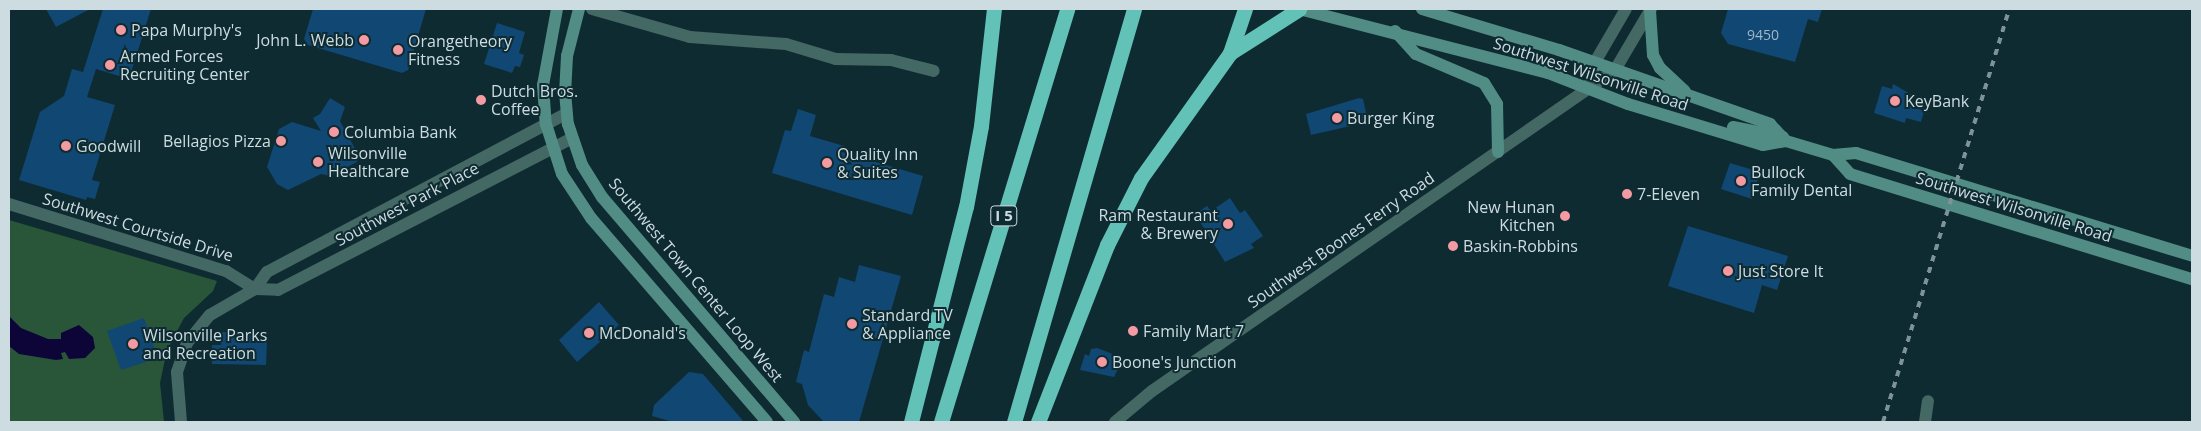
<!DOCTYPE html>
<style>
body{margin:0}
#map{position:relative;width:2201px;height:431px;overflow:hidden;background:#0f2b32;font-family:"Open Sans",sans-serif}
div>[style]{position:absolute}
[style*='--x']{left:calc(var(--x)*1px);top:calc(var(--y)*1px);width:calc(var(--w)*1px);rotate:calc(var(--a)*1deg)}
.green>*{inset:0;background:#295639}
.water>*{inset:0;background:#0d0538}
.building>*{inset:0;background:#104773}
.minor>*{height:12px;margin:-6px;padding:0 6px;transform-origin:6px;border-radius:6px;background:#446863}
.tertiary>*{height:12px;margin:-6px;padding:0 6px;transform-origin:6px;border-radius:6px;background:#446863}
.secondary>*{height:12px;margin:-6px;padding:0 6px;transform-origin:6px;border-radius:6px;background:#518d85}
.motorway>*{height:15px;margin:-7.5px;padding:0 7.5px;transform-origin:7.5px;border-radius:7.5px;background:#62c2b7}
.rail>*{height:4px;margin-top:-2px;transform-origin:0;background:repeating-linear-gradient(90deg,#7e9399 0 6px,transparent 0 12px)}
.dots>*{width:14px;height:14px;translate:-50% -50%;box-sizing:border-box;border:2px solid #0f2b32;border-radius:50%}
span{translate:-50% -50%;white-space:nowrap;text-align:center;line-height:1.15;-webkit-text-stroke:4px #0f2b32;paint-order:stroke}
.number-label{font-size:14px;color:#9eb7c6}
.number-label span{-webkit-text-stroke-width:0}
.shield-label span{padding:1px 4px;background:#0f2b32;border:1px solid;border-radius:4px;-webkit-text-stroke-width:0}
.shield-label{font-size:15px;color:#cddce1;font-weight:700}
.poi-label{font-size:16px;color:#cddce1}
.left{translate:0 -50%;text-align:left}
.right{translate:-100% -50%;text-align:right}
.street-label{font-size:16px;color:#cddce1}
.frame{position:absolute;inset:0;border:10px solid #cddce1;pointer-events:none}
</style>
<div id="map">
<div class="green">
<div style="clip-path:polygon(9px 220px,217px 281px,213px 291px,184px 318px,167px 350px,160px 383px,164px 422px,9px 422px)"></div>
</div>
<div class="water">
<div style="clip-path:polygon(9px 316px,21px 328px,48px 339px,61px 339px,61px 333px,79px 325px,93px 337px,95px 348px,85px 358px,69px 359px,65px 352px,61px 353px,63px 359px,56px 360px,19px 354px,9px 346px)"></div>
</div>
<div class="building">
<div style="clip-path:polygon(46px 9px,90px 9px,56px 27px)"></div>
<div style="clip-path:polygon(103px 9px,151px 9px,129px 79px,96px 69px,87px 97px,115px 105px,92px 180px,100px 182px,95px 199px,87px 197px,86px 200px,19px 180px,40px 112px,64px 96px,72px 69px,83px 72px)"></div>
<div style="clip-path:polygon(313px 9px,426px 9px,408px 70px,402px 73px,308px 45px,304px 39px)"></div>
<div style="clip-path:polygon(1728px 9px,1822px 9px,1818px 22px,1808px 19px,1795px 62px,1728px 44px,1721px 33px)"></div>
<div style="clip-path:polygon(497px 23px,525px 32px,519px 53px,524px 55px,520px 67px,515px 66px,512px 73px,484px 64px)"></div>
<div style="clip-path:polygon(1893px 84px,1914px 96px,1911px 106px,1924px 111px,1921px 122px,1906px 118px,1905px 123px,1874px 113px,1882px 86px,1892px 89px)"></div>
<div style="clip-path:polygon(330px 98px,345px 107px,340px 121px,359px 156px,357px 162px,330px 176px,321px 174px,288px 190px,277px 184px,267px 167px,279px 129px,292px 122px,321px 131px,313px 118px,320px 114px)"></div>
<div style="clip-path:polygon(1359px 98px,1363px 99px,1368px 122px,1311px 135px,1306px 114px)"></div>
<div style="clip-path:polygon(798px 109px,816px 115px,810px 136px,844px 146px,842px 152px,923px 176px,912px 215px,772px 173px,785px 130px,791px 131px)"></div>
<div style="clip-path:polygon(1730px 163px,1760px 172px,1752px 199px,1721px 189px)"></div>
<div style="clip-path:polygon(1230px 198px,1240px 213px,1245px 210px,1263px 236px,1251px 244px,1254px 248px,1225px 262px,1195px 214px,1207px 206px,1211px 211px)"></div>
<div style="clip-path:polygon(1688px 226px,1788px 256px,1777px 290px,1762px 285px,1754px 313px,1668px 286px)"></div>
<div style="clip-path:polygon(859px 265px,901px 276px,859px 422px,824px 422px,808px 405px,802px 384px,796px 382px,804px 350px,809px 352px,824px 294px,834px 297px,839px 277px,855px 282px)"></div>
<div style="clip-path:polygon(599px 302px,619px 325px,577px 362px,559px 340px)"></div>
<div style="clip-path:polygon(144px 318px,158px 358px,121px 370px,107px 331px)"></div>
<div style="clip-path:polygon(222px 332px,254px 333px,254px 340px,267px 341px,266px 365px,212px 364px,212px 345px,221px 345px)"></div>
<div style="clip-path:polygon(1097px 348px,1123px 358px,1114px 377px,1080px 370px,1085px 354px,1089px 356px,1091px 349px)"></div>
<div style="clip-path:polygon(689px 372px,703px 374px,744px 422px,673px 422px,652px 416px,654px 405px)"></div>
</div>
<div class="minor">
<div style="--x:592;--y:9;--w:102;--a:15.9"></div>
<div style="--x:690;--y:37;--w:96;--a:4.2"></div>
<div style="--x:786;--y:44;--w:52;--a:16.7"></div>
<div style="--x:836;--y:59;--w:55;--a:1"></div>
<div style="--x:891;--y:60;--w:44;--a:14.3"></div>
<div style="--x:1925;--y:422;--w:21;--a:-82"></div>
</div>
<div class="tertiary">
<div style="--x:1588;--y:89;--w:28;--a:-75"></div>
<div style="--x:1595;--y:62;--w:61;--a:-59.7"></div>
<div style="--x:9;--y:204;--w:227;--a:17.2"></div>
<div style="--x:226;--y:271;--w:34;--a:32"></div>
<div style="--x:255;--y:289;--w:23;--a:2"></div>
<div style="--x:278;--y:290;--w:331;--a:-27.3"></div>
<div style="--x:181;--y:422;--w:50;--a:-94.6"></div>
<div style="--x:177;--y:372;--w:31;--a:-71"></div>
<div style="--x:187;--y:343;--w:36;--a:-51"></div>
<div style="--x:210;--y:315;--w:52;--a:-30"></div>
<div style="--x:255;--y:289;--w:21;--a:-55"></div>
<div style="--x:267;--y:272;--w:338;--a:-27.9"></div>
<div style="--x:1115;--y:422;--w:48;--a:-40"></div>
<div style="--x:1152;--y:391;--w:563;--a:-34.73"></div>
<div style="--x:1615;--y:70;--w:71;--a:-59.5"></div>
</div>
<div class="secondary">
<div style="--x:557;--y:9;--w:77;--a:100.4"></div>
<div style="--x:543;--y:85;--w:39;--a:86"></div>
<div style="--x:546;--y:124;--w:52;--a:72.3"></div>
<div style="--x:562;--y:174;--w:53;--a:56.6"></div>
<div style="--x:591;--y:218;--w:269;--a:49.2"></div>
<div style="--x:579;--y:9;--w:49;--a:104.3"></div>
<div style="--x:567;--y:56;--w:36;--a:93"></div>
<div style="--x:565;--y:92;--w:32;--a:85"></div>
<div style="--x:568;--y:124;--w:43;--a:71.1"></div>
<div style="--x:582;--y:165;--w:38;--a:58"></div>
<div style="--x:602;--y:197;--w:296;--a:49.5"></div>
<div style="--x:1299;--y:9;--w:257;--a:14.4"></div>
<div style="--x:1548;--y:73;--w:86;--a:21.2"></div>
<div style="--x:1628;--y:104;--w:141;--a:16.9"></div>
<div style="--x:1763;--y:145;--w:23;--a:-10"></div>
<div style="--x:1786;--y:141;--w:49;--a:16.6"></div>
<div style="--x:1833;--y:155;--w:23;--a:-5"></div>
<div style="--x:1856;--y:153;--w:351;--a:17"></div>
<div style="--x:1422;--y:9;--w:143;--a:16.7"></div>
<div style="--x:1559;--y:50;--w:224;--a:19.3"></div>
<div style="--x:1770;--y:124;--w:23;--a:47"></div>
<div style="--x:1650;--y:11;--w:44;--a:86.1"></div>
<div style="--x:1653;--y:55;--w:15;--a:62"></div>
<div style="--x:1660;--y:68;--w:34;--a:43"></div>
<div style="--x:1395;--y:31;--w:31;--a:48"></div>
<div style="--x:1416;--y:54;--w:74;--a:23.1"></div>
<div style="--x:1484;--y:83;--w:25;--a:58"></div>
<div style="--x:1497;--y:104;--w:48;--a:88.8"></div>
<div style="--x:1733;--y:127;--w:51;--a:11.3"></div>
<div style="--x:1833;--y:155;--w:25;--a:48"></div>
<div style="--x:1850;--y:174;--w:358;--a:17.1"></div>
</div>
<div class="motorway">
<div style="--x:1230;--y:53;--w:46;--a:-71.2"></div>
<div style="--x:911;--y:422;--w:222;--a:-75.7"></div>
<div style="--x:966;--y:207;--w:82;--a:-79.5"></div>
<div style="--x:981;--y:126;--w:118;--a:-83.7"></div>
<div style="--x:941;--y:422;--w:432;--a:-73"></div>
<div style="--x:1014;--y:422;--w:430;--a:-73.8"></div>
<div style="--x:1038;--y:422;--w:190;--a:-68.7"></div>
<div style="--x:1107;--y:245;--w:75;--a:-63.1"></div>
<div style="--x:1141;--y:178;--w:153;--a:-54.5"></div>
<div style="--x:1230;--y:53;--w:82;--a:-32.5"></div>
</div>
<div class="rail">
<div style="--x:1883;--y:422;--w:432;--a:-73"></div>
</div>
<div class="dots">
<div style="left:121px;top:30px;background:#f49aa2"></div>
<div style="left:364px;top:40px;background:#f49aa2"></div>
<div style="left:398px;top:50px;background:#f49aa2"></div>
<div style="left:110px;top:65px;background:#f49aa2"></div>
<div style="left:481px;top:100px;background:#f49aa2"></div>
<div style="left:1895px;top:101px;background:#f49aa2"></div>
<div style="left:1337px;top:118px;background:#f49aa2"></div>
<div style="left:334px;top:132px;background:#f49aa2"></div>
<div style="left:281px;top:141px;background:#f49aa2"></div>
<div style="left:66px;top:146px;background:#f49aa2"></div>
<div style="left:318px;top:162px;background:#f49aa2"></div>
<div style="left:827px;top:163px;background:#f49aa2"></div>
<div style="left:1741px;top:181px;background:#f49aa2"></div>
<div style="left:1627px;top:194px;background:#f49aa2"></div>
<div style="left:1565px;top:216px;background:#f49aa2"></div>
<div style="left:1228px;top:224px;background:#f49aa2"></div>
<div style="left:1453px;top:246px;background:#f49aa2"></div>
<div style="left:1728px;top:271px;background:#f49aa2"></div>
<div style="left:852px;top:324px;background:#f49aa2"></div>
<div style="left:1133px;top:331px;background:#f49aa2"></div>
<div style="left:589px;top:333px;background:#f49aa2"></div>
<div style="left:133px;top:344px;background:#f49aa2"></div>
<div style="left:1102px;top:362px;background:#f49aa2"></div>
</div>
<div class="number-label">
<span style="left:1763px;top:35px">9450</span>
</div>
<div class="shield-label">
<span style="left:1004px;top:216px">I 5</span>
</div>
<div class="poi-label">
<span class="left" style="left:131px;top:30px">Papa Murphy's</span>
<span class="right" style="left:354px;top:40px">John L. Webb</span>
<span class="left" style="left:408px;top:50px">Orangetheory<br>Fitness</span>
<span class="left" style="left:120px;top:65px">Armed Forces<br>Recruiting Center</span>
<span class="left" style="left:491px;top:100px">Dutch Bros.<br>Coffee</span>
<span class="left" style="left:1905px;top:101px">KeyBank</span>
<span class="left" style="left:1347px;top:118px">Burger King</span>
<span class="left" style="left:344px;top:132px">Columbia Bank</span>
<span class="right" style="left:271px;top:141px">Bellagios Pizza</span>
<span class="left" style="left:76px;top:146px">Goodwill</span>
<span class="left" style="left:328px;top:162px">Wilsonville<br>Healthcare</span>
<span class="left" style="left:837px;top:163px">Quality Inn<br>&amp; Suites</span>
<span class="left" style="left:1751px;top:181px">Bullock<br>Family Dental</span>
<span class="left" style="left:1637px;top:194px">7-Eleven</span>
<span class="right" style="left:1555px;top:216px">New Hunan<br>Kitchen</span>
<span class="right" style="left:1218px;top:224px">Ram Restaurant<br>&amp; Brewery</span>
<span class="left" style="left:1463px;top:246px">Baskin-Robbins</span>
<span class="left" style="left:1738px;top:271px">Just Store It</span>
<span class="left" style="left:862px;top:324px">Standard TV<br>&amp; Appliance</span>
<span class="left" style="left:1143px;top:331px">Family Mart 7</span>
<span class="left" style="left:599px;top:333px">McDonald's</span>
<span class="left" style="left:143px;top:344px">Wilsonville Parks<br>and Recreation</span>
<span class="left" style="left:1112px;top:362px">Boone's Junction</span>
</div>
<div class="street-label">
<span style="left:1591px;top:74px;rotate:18deg">Southwest Wilsonville Road</span>
<span style="left:407px;top:204px;rotate:-28deg">Southwest Park Place</span>
<span style="left:2014px;top:207px;rotate:17deg">Southwest Wilsonville Road</span>
<span style="left:138px;top:227px;rotate:17deg">Southwest Courtside Drive</span>
<span style="left:1341px;top:240px;rotate:-35deg">Southwest Boones Ferry Road</span>
<span style="left:696px;top:280px;rotate:50deg">Southwest Town Center Loop West</span>
</div>
<div class="frame"></div>
</div>
